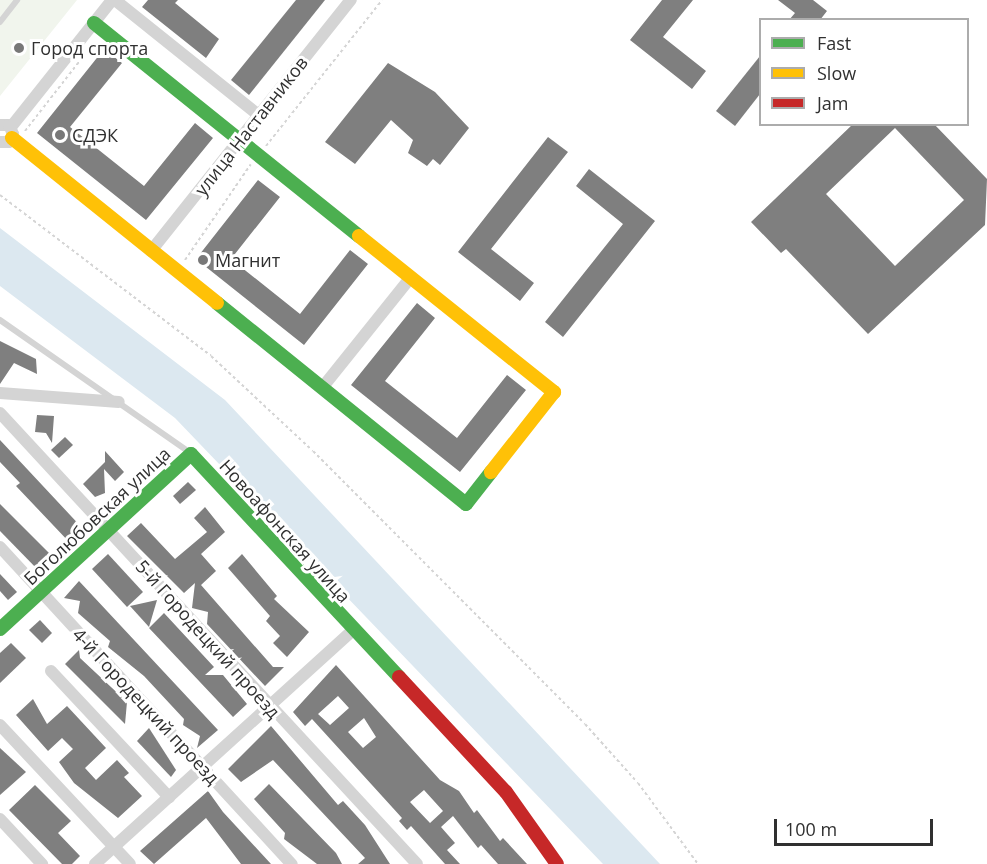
<!DOCTYPE html>
<meta charset="utf-8">
<style>
body{margin:0}
#map{position:relative;width:987px;height:864px;overflow:hidden;background:#fff;font-family:"Open Sans",sans-serif}
div>[style]{position:absolute}
[style*='--x']{left:calc(var(--x)*1px);top:calc(var(--y)*1px);width:calc(var(--w)*1px);rotate:calc(var(--a)*1deg)}
.green>*{inset:0;background:#f1f5ed}
.water>*{inset:0;background:#dce8f0}
.building>*{inset:0;background:#7f7f7f}
.path>*{height:2px;margin-top:-1px;transform-origin:0;background:repeating-linear-gradient(90deg,#d4d4d4 0 3px,transparent 0 6px)}
.lane>*{height:6px;margin:-3px;padding:0 3px;transform-origin:3px;border-radius:3px;background:#d4d4d4}
.street>*{height:12px;margin:-6px;padding:0 6px;transform-origin:6px;border-radius:6px;background:#d4d4d4}
.fast>*{height:14px;margin:-7px;padding:0 7px;transform-origin:7px;border-radius:7px;background:#4caf50}
.slow>*{height:14px;margin:-7px;padding:0 7px;transform-origin:7px;border-radius:7px;background:#ffc107}
.jam>*{height:14px;margin:-7px;padding:0 7px;transform-origin:7px;border-radius:7px;background:#c62828}
.dots>*{width:16px;height:16px;translate:-50% -50%;box-sizing:border-box;border:3px solid #fff;border-radius:50%}
span{translate:-50% -50%;white-space:nowrap;text-align:center;line-height:1.15;-webkit-text-stroke:6px #fff;paint-order:stroke}
.poi-label{font-size:18px;color:#303030}
.left{translate:0 -50%;text-align:left}
.street-label{font-size:18px;color:#303030}
.legend{position:absolute;left:759px;top:18px;width:210px;height:108px;box-sizing:border-box;background:#fff;border:2px solid #acacac;margin:0;padding:8px 10px;list-style:none;font-size:18px;color:#303030}
.legend li{display:flex;align-items:center;gap:12px;height:30px}
.legend b{width:30px;border:2px solid #acacac}
.scale{position:absolute;left:774px;top:819px;width:159px;height:27px;box-sizing:border-box;border:3px solid #303030;border-top:0;padding-left:8px;font-size:18px;line-height:21px;white-space:nowrap;color:#303030;-webkit-text-stroke:4px #fff;paint-order:stroke}
</style>
<div id="map">
<div class="green">
<div style="clip-path:polygon(0 0,77px 0,0 96px)"></div>
</div>
<div class="water">
<div style="clip-path:polygon(0 228px,225px 400px,660px 864px,603px 864px,175px 418px,0 286px)"></div>
</div>
<div class="building">
<div style="clip-path:polygon(148px 0,178px 0,175px 3px,219px 39px,206px 58px,142px 7px)"></div>
<div style="clip-path:polygon(296px 0,325px 0,249px 95px,231px 80px)"></div>
<div style="clip-path:polygon(662px 0,693px 0,663px 37px,706px 71px,692px 89px,630px 40px)"></div>
<div style="clip-path:polygon(778px 0,813px 0,827px 11px,820px 20px,789px 20px,795px 13px)"></div>
<div style="clip-path:polygon(104px 49px,122px 63px,70px 127px,144px 186px,195px 123px,213px 138px,146px 220px,37px 133px)"></div>
<div style="clip-path:polygon(760px 56px,760px 94px,735px 126px,716px 111px)"></div>
<div style="clip-path:polygon(388px 63px,435px 92px,469px 128px,440px 165px,433px 159px,427px 166px,408px 153px,413px 140px,391px 120px,355px 164px,325px 142px)"></div>
<div style="clip-path:polygon(evenodd,853px 124px,934px 124px,987px 179px,985px 225px,868px 334px,786px 249px,781px 253px,751px 222px,853px 124px,895px 128px,964px 200px,895px 266px,826px 194px,895px 128px)"></div>
<div style="clip-path:polygon(548px 137px,568px 152px,491px 249px,534px 283px,520px 301px,458px 252px)"></div>
<div style="clip-path:polygon(589px 169px,655px 221px,563px 337px,545px 322px,623px 224px,576px 186px)"></div>
<div style="clip-path:polygon(258px 180px,280px 197px,231px 259px,300px 314px,350px 250px,368px 264px,304px 345px,196px 259px)"></div>
<div style="clip-path:polygon(417px 303px,435px 318px,385px 381px,457px 438px,507px 375px,526px 390px,460px 472px,351px 385px)"></div>
<div style="clip-path:polygon(0 341px,36px 359px,37px 374px,14px 363px,0 384px)"></div>
<div style="clip-path:polygon(37px 415px,54px 416px,52px 443px,46px 433px,35px 432px)"></div>
<div style="clip-path:polygon(65px 437px,73px 445px,59px 458px,51px 450px)"></div>
<div style="clip-path:polygon(0 440px,85px 531px,71px 544px,16px 486px,20px 483px,0 462px)"></div>
<div style="clip-path:polygon(105px 451px,124px 472px,115px 481px,104px 469px,105px 493px,95px 497px,83px 484px,105px 462px)"></div>
<div style="clip-path:polygon(188px 482px,196px 490px,180px 504px,173px 496px)"></div>
<div style="clip-path:polygon(0 504px,54px 558px,40px 572px,0 531px)"></div>
<div style="clip-path:polygon(205px 507px,225px 532px,201px 554px,216px 571px,201px 585px,273px 667px,284px 667px,265px 686px,207px 624px,208px 612px,192px 608px,195px 583px,184px 593px,127px 536px,141px 523px,175px 559px,207px 532px,194px 518px)"></div>
<div style="clip-path:polygon(108px 554px,143px 592px,127px 607px,92px 569px)"></div>
<div style="clip-path:polygon(242px 554px,277px 596px,274px 599px,309px 632px,287px 657px,273px 643px,280px 636px,266px 621px,270px 616px,228px 568px)"></div>
<div style="clip-path:polygon(0 574px,17px 592px,8px 600px,0 591px)"></div>
<div style="clip-path:polygon(79px 581px,218px 730px,197px 748px,200px 736px,183px 725px,184px 719px,144px 676px,108px 647px,110px 641px,78px 613px,80px 601px,64px 598px)"></div>
<div style="clip-path:polygon(157px 600px,149px 627px,130px 606px)"></div>
<div style="clip-path:polygon(164px 613px,214px 667px,205px 675px,223px 675px,247px 704px,233px 717px,149px 628px)"></div>
<div style="clip-path:polygon(40px 620px,52px 633px,42px 643px,29px 630px)"></div>
<div style="clip-path:polygon(11px 643px,26px 658px,0 683px,0 653px)"></div>
<div style="clip-path:polygon(79px 650px,80px 658px,127px 702px,125px 724px,65px 664px)"></div>
<div style="clip-path:polygon(evenodd,336px 665px,440px 780px,459px 791px,474px 813px,477px 810px,500px 841px,503px 838px,527px 864px,498px 864px,481px 845px,478px 848px,453px 816px,441px 827px,455px 843px,447px 850px,460px 864px,445px 864px,411px 826px,407px 830px,399px 821px,402px 818px,312px 719px,305px 726px,293px 712px,336px 665px,338px 696px,349px 708px,330px 725px,318px 714px,338px 696px,336px 665px,364px 718px,376px 737px,363px 748px,348px 732px,364px 718px,336px 665px,424px 790px,443px 811px,430px 823px,410px 802px,424px 790px)"></div>
<div style="clip-path:polygon(33px 699px,47px 724px,67px 706px,106px 748px,85px 768px,96px 780px,117px 760px,129px 773px,124px 777px,142px 796px,118px 818px,74px 783px,59px 762px,73px 749px,62px 738px,48px 751px,16px 715px)"></div>
<div style="clip-path:polygon(271px 726px,338px 805px,343px 801px,365px 825px,390px 864px,358px 864px,365px 858px,273px 760px,241px 782px,228px 769px)"></div>
<div style="clip-path:polygon(149px 728px,176px 770px,171px 777px,137px 741px)"></div>
<div style="clip-path:polygon(0 748px,26px 772px,0 795px)"></div>
<div style="clip-path:polygon(269px 784px,336px 853px,342px 864px,317px 864px,284px 839px,285px 833px,254px 799px)"></div>
<div style="clip-path:polygon(35px 785px,71px 821px,58px 833px,80px 856px,72px 864px,62px 864px,9px 810px)"></div>
<div style="clip-path:polygon(208px 791px,223px 812px,271px 864px,241px 864px,206px 818px,154px 864px,140px 851px)"></div>
</div>
<div class="path">
<div style="--x:25;--y:131;--w:88;--a:-52"></div>
<div style="--x:266;--y:146;--w:186;--a:-51.5"></div>
<div style="--x:0;--y:195;--w:265;--a:37.3"></div>
<div style="--x:211;--y:356;--w:139;--a:43"></div>
<div style="--x:313;--y:451;--w:385;--a:45.1"></div>
<div style="--x:585;--y:724;--w:79;--a:48.1"></div>
<div style="--x:638;--y:783;--w:101;--a:53.5"></div>
<div style="--x:185;--y:260;--w:116;--a:-55.5"></div>
</div>
<div class="lane">
<div style="--x:0;--y:22;--w:28;--a:-52"></div>
<div style="--x:0;--y:320;--w:231;--a:34.9"></div>
</div>
<div class="street">
<div style="--x:115;--y:0;--w:186;--a:38.7"></div>
<div style="--x:0;--y:125;--w:9;--a:0"></div>
<div style="--x:9;--y:125;--w:10;--a:66"></div>
<div style="--x:13;--y:134;--w:9;--a:117"></div>
<div style="--x:9;--y:142;--w:9;--a:180"></div>
<div style="--x:11;--y:127;--w:162;--a:-51.5"></div>
<div style="--x:151;--y:251;--w:321;--a:-51.5"></div>
<div style="--x:322;--y:388;--w:142;--a:-51.3"></div>
<div style="--x:0;--y:393;--w:119;--a:4.3"></div>
<div style="--x:0;--y:413;--w:614;--a:47.24"></div>
<div style="--x:0;--y:547;--w:431;--a:47.4"></div>
<div style="--x:51;--y:671;--w:173;--a:46.9"></div>
<div style="--x:0;--y:725;--w:190;--a:46.9"></div>
<div style="--x:0;--y:819;--w:62;--a:47"></div>
<div style="--x:95;--y:864;--w:345;--a:-42.2"></div>
</div>
<div class="fast">
<div style="--x:94;--y:23;--w:340;--a:38.8"></div>
<div style="--x:217;--y:303;--w:320;--a:38.9"></div>
<div style="--x:466;--y:504;--w:41;--a:-52"></div>
<div style="--x:0;--y:629;--w:259;--a:-42.5"></div>
<div style="--x:191;--y:454;--w:305;--a:47"></div>
</div>
<div class="slow">
<div style="--x:12;--y:138;--w:263;--a:38.8"></div>
<div style="--x:359;--y:236;--w:250;--a:38.7"></div>
<div style="--x:554;--y:392;--w:102;--a:128.2"></div>
</div>
<div class="jam">
<div style="--x:399;--y:677;--w:157;--a:47.1"></div>
<div style="--x:506;--y:792;--w:88;--a:54.7"></div>
</div>
<div class="dots">
<div style="left:19px;top:48px;background:#787878"></div>
<div style="left:60px;top:135px;background:#787878"></div>
<div style="left:203px;top:260px;background:#787878"></div>
</div>
<div class="poi-label">
<span class="left" style="left:31px;top:48px">Город спорта</span>
<span class="left" style="left:72px;top:135px">СДЭК</span>
<span class="left" style="left:215px;top:260px">Магнит</span>
</div>
<div class="street-label">
<span style="left:251px;top:126px;rotate:-52deg">улица Наставников</span>
<span style="left:97px;top:516px;rotate:-43deg">Боголюбовская улица</span>
<span style="left:285px;top:531px;rotate:48deg">Новоафонская улица</span>
<span style="left:208px;top:639px;rotate:48deg">5-й Городецкий проезд</span>
<span style="left:146px;top:706px;rotate:47deg">4-й Городецкий проезд</span>
</div>
<ul class="legend">
<li><b style="height:8px;background:#4caf50"></b>Fast</li>
<li><b style="height:8px;background:#ffc107"></b>Slow</li>
<li><b style="height:8px;background:#c62828"></b>Jam</li>
</ul>
<div class="scale">100 m</div>
</div>
